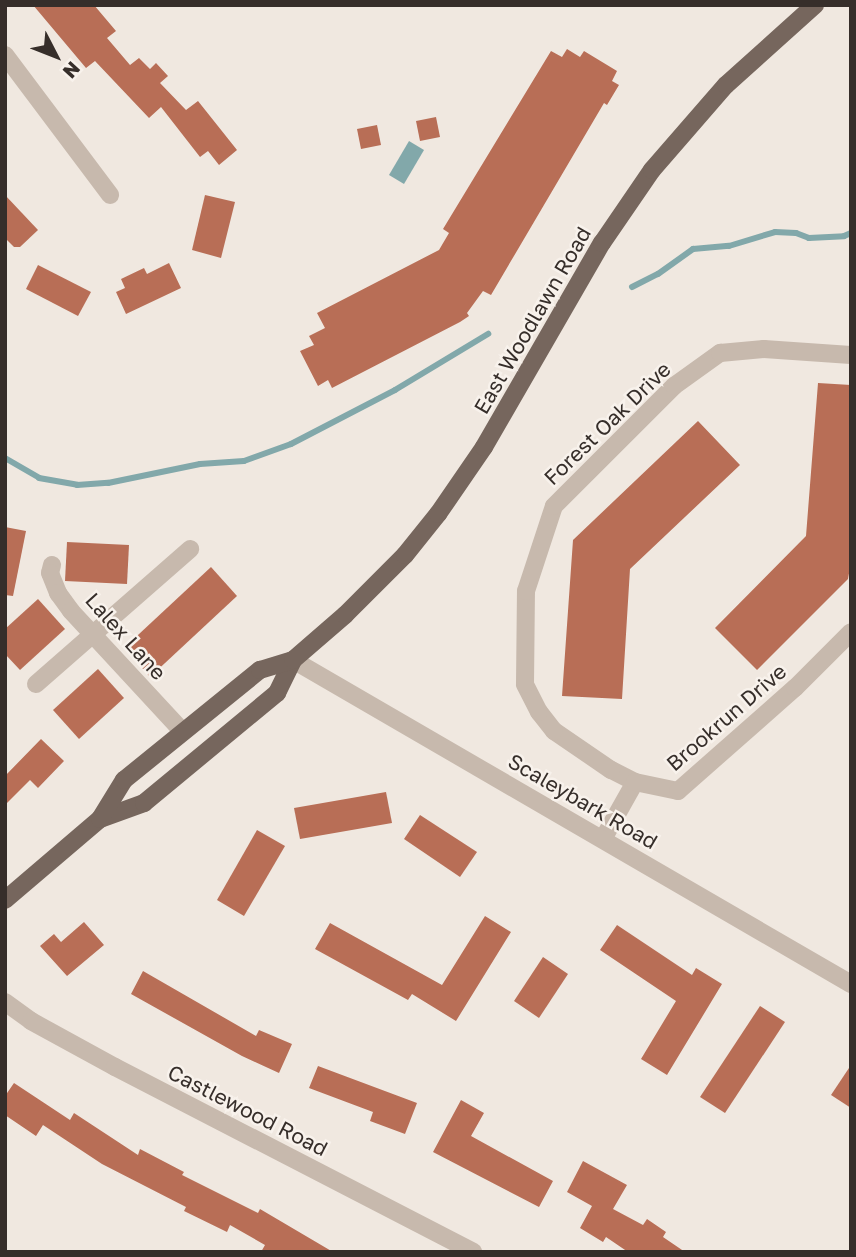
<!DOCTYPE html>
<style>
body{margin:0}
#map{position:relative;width:856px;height:1257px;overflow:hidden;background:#f0e8e0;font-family:"Golos Text",sans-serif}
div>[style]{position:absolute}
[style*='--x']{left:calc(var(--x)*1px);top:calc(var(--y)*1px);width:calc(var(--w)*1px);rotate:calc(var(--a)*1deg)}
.water>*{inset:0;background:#82a8aa}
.stream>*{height:6px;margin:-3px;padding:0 3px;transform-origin:3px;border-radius:3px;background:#82a8aa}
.building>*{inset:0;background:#b86e56}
.minor>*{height:18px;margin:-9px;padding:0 9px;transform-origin:9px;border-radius:9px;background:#c7b9ad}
.tertiary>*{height:18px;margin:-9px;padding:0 9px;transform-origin:9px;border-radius:9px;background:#c7b9ad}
.primary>*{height:18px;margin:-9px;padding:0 9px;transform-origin:9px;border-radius:9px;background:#76665d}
span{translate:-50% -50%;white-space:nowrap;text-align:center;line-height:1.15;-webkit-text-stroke:5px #f8f2ec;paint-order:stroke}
.street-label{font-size:21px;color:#362e2a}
.frame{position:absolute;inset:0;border:7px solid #362e2a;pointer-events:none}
.north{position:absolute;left:21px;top:21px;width:70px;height:70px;-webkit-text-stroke:5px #f8f2ec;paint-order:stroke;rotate:132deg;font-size:19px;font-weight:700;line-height:28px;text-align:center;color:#362e2a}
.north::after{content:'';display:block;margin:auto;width:24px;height:32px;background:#362e2a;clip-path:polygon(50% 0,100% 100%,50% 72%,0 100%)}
</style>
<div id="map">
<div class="water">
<div style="clip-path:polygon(409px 141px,424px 150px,404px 184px,389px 175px)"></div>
</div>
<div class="stream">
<div style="--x:632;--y:287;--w:29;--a:-27"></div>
<div style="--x:658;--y:274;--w:43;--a:-35.5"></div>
<div style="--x:693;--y:249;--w:36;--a:-5"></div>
<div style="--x:729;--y:246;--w:48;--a:-16.9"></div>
<div style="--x:775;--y:232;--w:21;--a:3"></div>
<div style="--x:796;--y:233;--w:14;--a:21"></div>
<div style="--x:809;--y:238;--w:35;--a:-3"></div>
<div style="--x:844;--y:236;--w:8;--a:-23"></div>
<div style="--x:5;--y:458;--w:39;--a:30"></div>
<div style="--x:39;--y:478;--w:39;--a:10"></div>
<div style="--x:77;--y:485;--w:31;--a:-4"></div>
<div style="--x:108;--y:483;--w:94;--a:-11.7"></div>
<div style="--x:200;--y:464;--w:44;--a:-3.9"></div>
<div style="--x:244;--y:461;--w:50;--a:-19.9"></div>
<div style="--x:291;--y:444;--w:117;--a:-27.4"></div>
<div style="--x:395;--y:390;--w:109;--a:-31.1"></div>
</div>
<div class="building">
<div style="clip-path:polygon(33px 5px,94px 5px,116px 31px,107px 38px,130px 65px,139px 58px,150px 69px,156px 63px,168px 76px,160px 83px,186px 110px,198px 101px,237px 150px,219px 165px,208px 151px,200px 157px,161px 107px,149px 118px,95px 61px,86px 68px)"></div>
<div style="clip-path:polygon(567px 49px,580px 57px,584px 51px,617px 71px,612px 81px,619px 85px,607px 105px,604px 103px,491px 295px,483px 291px,467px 313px,469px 316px,460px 322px,332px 388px,328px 380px,318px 386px,300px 351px,314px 345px,309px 336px,325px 328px,317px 313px,439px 250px,449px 233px,443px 229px,551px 51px,562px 57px)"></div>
<div style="clip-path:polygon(436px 117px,440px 137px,420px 141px,416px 121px)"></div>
<div style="clip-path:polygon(377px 125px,381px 145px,361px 149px,357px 129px)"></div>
<div style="clip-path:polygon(5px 195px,38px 230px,20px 247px,14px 247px,5px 238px)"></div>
<div style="clip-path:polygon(205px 195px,235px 202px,221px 258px,192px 250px)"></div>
<div style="clip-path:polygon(169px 263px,181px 288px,126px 314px,116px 292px,125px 288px,121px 279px,144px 268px,147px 274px)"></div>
<div style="clip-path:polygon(38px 265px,91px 292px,78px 316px,26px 289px)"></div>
<div style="clip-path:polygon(818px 383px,851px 385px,851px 562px,848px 579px,757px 670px,715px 628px,806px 536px)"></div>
<div style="clip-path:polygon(698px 421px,740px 465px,630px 569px,622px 699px,562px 696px,573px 540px)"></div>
<div style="clip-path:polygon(5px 527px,26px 531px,13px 596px,5px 595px)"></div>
<div style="clip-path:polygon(67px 542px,129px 545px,127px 584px,65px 581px)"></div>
<div style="clip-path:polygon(211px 567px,237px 596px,150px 677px,124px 648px)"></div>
<div style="clip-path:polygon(38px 599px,65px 629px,20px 670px,5px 654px,5px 629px)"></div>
<div style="clip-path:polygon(98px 669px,124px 698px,79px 739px,53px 710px)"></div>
<div style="clip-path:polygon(41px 739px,64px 761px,38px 788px,30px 780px,5px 805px,5px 776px)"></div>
<div style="clip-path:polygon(386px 792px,392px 823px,300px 839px,294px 808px)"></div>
<div style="clip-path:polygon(420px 815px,477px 852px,460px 877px,404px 839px)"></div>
<div style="clip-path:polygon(257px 830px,285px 846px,244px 916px,217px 900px)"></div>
<div style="clip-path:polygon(485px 916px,511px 932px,456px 1021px,412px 994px,408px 1000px,315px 949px,330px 923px,442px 985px)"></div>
<div style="clip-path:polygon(84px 922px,104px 945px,67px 976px,40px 946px,54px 934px,61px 942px)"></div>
<div style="clip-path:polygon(617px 925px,692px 975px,696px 968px,722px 984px,667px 1075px,641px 1059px,676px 1001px,600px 950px)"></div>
<div style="clip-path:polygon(543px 957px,568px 974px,539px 1018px,514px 1001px)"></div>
<div style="clip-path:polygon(143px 971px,256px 1036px,259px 1030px,292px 1044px,279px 1073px,242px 1056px,131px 994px)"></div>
<div style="clip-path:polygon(760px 1006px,785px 1022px,725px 1113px,700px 1097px)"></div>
<div style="clip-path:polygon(851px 1065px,851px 1108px,831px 1095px)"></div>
<div style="clip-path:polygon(318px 1066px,417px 1103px,405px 1134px,370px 1121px,373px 1112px,309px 1088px)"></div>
<div style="clip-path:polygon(14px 1083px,70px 1120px,74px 1113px,138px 1155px,140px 1149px,184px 1172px,182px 1175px,258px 1213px,260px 1209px,333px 1252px,261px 1252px,265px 1245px,230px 1225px,227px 1232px,184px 1211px,186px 1207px,102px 1164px,43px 1125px,36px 1136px,5px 1115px,5px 1096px)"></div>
<div style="clip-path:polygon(461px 1100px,484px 1113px,471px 1136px,553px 1181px,539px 1207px,433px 1152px)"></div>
<div style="clip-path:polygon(583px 1161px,627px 1185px,613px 1209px,643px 1225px,647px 1219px,666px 1232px,663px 1237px,685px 1252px,628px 1252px,606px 1237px,603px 1242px,580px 1228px,592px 1206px,567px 1192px)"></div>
</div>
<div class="minor">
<div style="--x:5;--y:55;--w:175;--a:53.1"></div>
<div style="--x:52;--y:565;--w:8;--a:104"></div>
<div style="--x:50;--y:573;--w:22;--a:68"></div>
<div style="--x:58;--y:593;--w:22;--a:54"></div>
<div style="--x:71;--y:611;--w:163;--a:47.2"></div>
<div style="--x:36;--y:684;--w:205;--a:-41.2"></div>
<div style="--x:635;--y:782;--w:27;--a:-153"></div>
<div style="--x:611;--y:770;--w:69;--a:-145.6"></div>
<div style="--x:554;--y:731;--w:24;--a:-128"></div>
<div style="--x:539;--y:712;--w:31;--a:-117"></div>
<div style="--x:525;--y:684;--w:93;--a:-89.4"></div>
<div style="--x:526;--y:591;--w:89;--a:-71.8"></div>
<div style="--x:554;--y:506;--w:170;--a:-45"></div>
<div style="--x:674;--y:386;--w:57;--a:-35.7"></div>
<div style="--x:720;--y:353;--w:44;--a:-5.2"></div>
<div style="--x:764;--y:349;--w:87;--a:3.9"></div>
<div style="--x:603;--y:839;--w:65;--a:-60.7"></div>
<div style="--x:635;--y:782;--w:44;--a:11.8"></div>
<div style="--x:678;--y:791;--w:156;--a:-41.4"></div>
<div style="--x:795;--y:688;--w:79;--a:-45"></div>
<div style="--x:5;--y:1002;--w:32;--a:36"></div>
<div style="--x:31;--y:1021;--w:96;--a:28.7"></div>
<div style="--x:115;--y:1067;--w:403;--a:27.3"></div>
</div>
<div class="tertiary">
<div style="--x:293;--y:660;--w:645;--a:30.14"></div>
</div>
<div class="primary">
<div style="--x:100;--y:819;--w:47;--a:-20"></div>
<div style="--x:144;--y:803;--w:173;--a:-39.6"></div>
<div style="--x:277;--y:693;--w:37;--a:-64"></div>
<div style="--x:5;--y:900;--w:125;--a:-40.5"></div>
<div style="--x:100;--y:819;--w:46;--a:-58.4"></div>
<div style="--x:124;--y:780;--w:175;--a:-39"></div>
<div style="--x:260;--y:670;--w:34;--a:-17"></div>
<div style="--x:293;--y:660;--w:69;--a:-40.9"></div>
<div style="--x:345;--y:615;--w:85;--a:-45"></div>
<div style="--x:405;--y:555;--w:53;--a:-51.2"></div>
<div style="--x:438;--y:514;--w:81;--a:-55.5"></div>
<div style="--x:484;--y:447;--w:236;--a:-60"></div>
<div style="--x:602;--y:243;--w:88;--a:-55.6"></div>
<div style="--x:652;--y:170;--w:113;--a:-49"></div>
<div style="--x:726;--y:85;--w:120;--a:-42"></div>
</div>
<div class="street-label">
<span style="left:532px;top:320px;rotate:-60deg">East Woodlawn Road</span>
<span style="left:607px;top:423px;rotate:-44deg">Forest Oak Drive</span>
<span style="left:126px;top:636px;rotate:48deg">Lalex Lane</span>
<span style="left:726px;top:717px;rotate:-41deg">Brookrun Drive</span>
<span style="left:583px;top:801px;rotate:30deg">Scaleybark Road</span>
<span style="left:248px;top:1110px;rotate:27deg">Castlewood Road</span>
</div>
<div class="frame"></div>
<div class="north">N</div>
</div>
